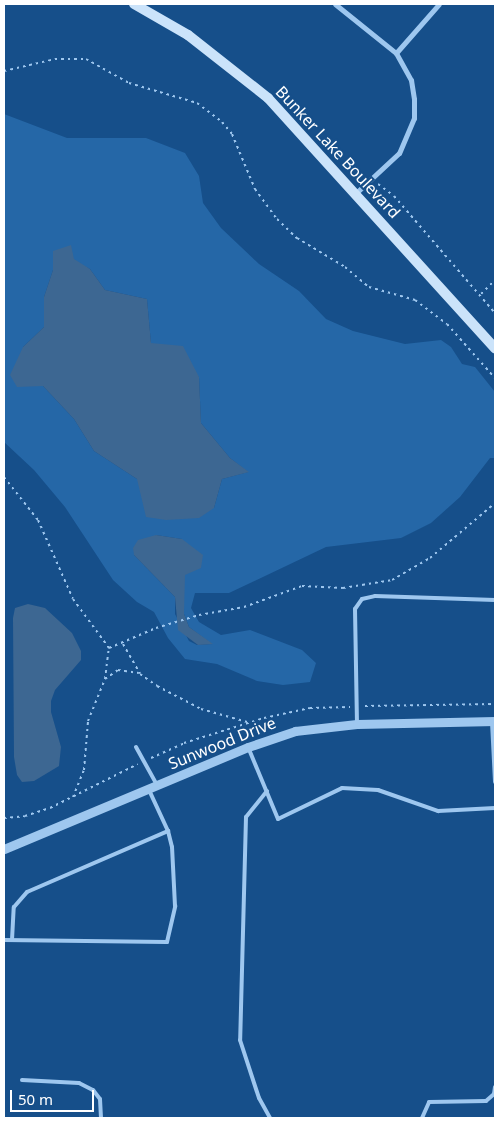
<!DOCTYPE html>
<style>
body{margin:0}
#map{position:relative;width:499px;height:1122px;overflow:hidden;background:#164f8a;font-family:"Noto Sans",sans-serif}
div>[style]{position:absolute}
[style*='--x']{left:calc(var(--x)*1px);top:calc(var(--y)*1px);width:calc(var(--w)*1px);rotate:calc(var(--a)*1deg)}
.green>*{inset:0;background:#2567a7}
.water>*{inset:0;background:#3d6792}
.path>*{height:2px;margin-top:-1px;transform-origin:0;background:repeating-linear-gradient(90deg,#9ec7ef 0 2.5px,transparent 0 6.5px)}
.service>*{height:4px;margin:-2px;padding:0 2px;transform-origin:2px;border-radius:2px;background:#9ec7ef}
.minor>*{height:5px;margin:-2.5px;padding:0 2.5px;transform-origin:2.5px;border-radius:2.5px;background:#9ec7ef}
.tertiary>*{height:9px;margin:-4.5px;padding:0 4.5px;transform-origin:4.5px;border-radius:4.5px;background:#9ec7ef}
.secondary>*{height:10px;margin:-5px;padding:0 5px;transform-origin:5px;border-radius:5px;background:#cbe3fa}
span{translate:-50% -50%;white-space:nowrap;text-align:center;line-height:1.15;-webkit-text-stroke:4px #164f8a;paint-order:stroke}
.street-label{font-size:16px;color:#fff}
.frame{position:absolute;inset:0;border:5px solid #fff;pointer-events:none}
.scale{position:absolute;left:10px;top:1090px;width:84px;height:22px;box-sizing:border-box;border:2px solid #fff;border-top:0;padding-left:6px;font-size:15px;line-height:18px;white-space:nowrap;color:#fff;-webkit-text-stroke:4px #164f8a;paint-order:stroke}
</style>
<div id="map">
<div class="green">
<div style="clip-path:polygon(evenodd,4px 114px,67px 138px,146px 138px,185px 153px,199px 176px,203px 203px,221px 228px,259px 264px,299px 291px,326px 319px,353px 331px,405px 344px,441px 340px,451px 347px,462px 364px,475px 367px,495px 392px,495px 458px,490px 458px,460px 497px,431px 523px,401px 538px,326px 547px,229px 593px,195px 593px,191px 608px,199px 622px,221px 635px,250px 630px,302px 650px,316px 663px,310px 682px,283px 685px,257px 681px,217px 664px,185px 659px,168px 638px,154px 612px,137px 602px,113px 580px,65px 507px,34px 470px,4px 442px,4px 114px,53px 251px,90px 269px,105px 290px,147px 299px,151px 343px,199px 377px,201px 423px,230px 458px,248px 472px,222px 479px,214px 508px,137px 479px,94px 451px,74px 419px,43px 386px,23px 347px,44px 327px,44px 297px,53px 270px,53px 251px,4px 114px,156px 535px,182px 539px,184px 614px,189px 627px,212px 644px,197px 645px,189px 641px,175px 614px,175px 597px,134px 555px,156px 535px)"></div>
</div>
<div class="water">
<div style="clip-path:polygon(71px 245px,74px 259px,90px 269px,105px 290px,147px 299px,151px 343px,183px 346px,199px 377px,201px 423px,230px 458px,249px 472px,222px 479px,214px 508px,199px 518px,166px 520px,146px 517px,137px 479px,94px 451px,74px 419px,43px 386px,17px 387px,10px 375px,23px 347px,44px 327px,44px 297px,53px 270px,53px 251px)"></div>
<div style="clip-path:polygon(156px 535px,182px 539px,203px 555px,201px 568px,185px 575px,184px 614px,189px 627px,213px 644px,198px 645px,178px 630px,175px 597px,134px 555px,133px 548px,138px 540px)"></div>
<div style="clip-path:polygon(28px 604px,45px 608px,72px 633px,81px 651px,81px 660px,55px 690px,51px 701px,51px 712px,61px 747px,59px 766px,34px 781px,22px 782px,17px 775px,14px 757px,13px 618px,15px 608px)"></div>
</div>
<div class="path">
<div style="--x:4;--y:71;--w:52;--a:-13.2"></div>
<div style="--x:55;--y:59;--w:31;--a:0"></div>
<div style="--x:86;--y:59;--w:49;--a:29.2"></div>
<div style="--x:129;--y:83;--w:71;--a:16.4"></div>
<div style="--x:197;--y:103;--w:31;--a:37"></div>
<div style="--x:222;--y:122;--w:16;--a:50"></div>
<div style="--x:232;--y:134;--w:60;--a:67.3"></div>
<div style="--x:255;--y:189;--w:37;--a:54"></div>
<div style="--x:277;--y:219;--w:28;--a:44"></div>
<div style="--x:297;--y:238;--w:56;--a:31.1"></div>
<div style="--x:345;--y:267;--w:31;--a:40"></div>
<div style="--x:369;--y:287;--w:48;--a:15.8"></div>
<div style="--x:415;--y:300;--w:40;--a:37"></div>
<div style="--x:447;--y:324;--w:72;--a:48.4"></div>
<div style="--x:378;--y:184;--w:20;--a:37"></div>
<div style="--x:394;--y:196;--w:155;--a:49.2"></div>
<div style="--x:481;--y:294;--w:20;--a:-45"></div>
<div style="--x:4;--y:477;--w:55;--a:51.7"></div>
<div style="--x:38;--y:520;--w:86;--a:66.1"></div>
<div style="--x:73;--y:599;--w:61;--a:53.7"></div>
<div style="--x:109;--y:648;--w:51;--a:-23.1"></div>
<div style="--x:156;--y:628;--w:45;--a:-16.8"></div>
<div style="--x:199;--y:615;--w:46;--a:-10.1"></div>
<div style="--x:244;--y:607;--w:62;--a:-19.9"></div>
<div style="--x:302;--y:586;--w:41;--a:2.8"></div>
<div style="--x:343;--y:588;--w:50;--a:-9.3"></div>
<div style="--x:392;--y:580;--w:44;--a:-30.1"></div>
<div style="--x:430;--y:558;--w:85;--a:-40.2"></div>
<div style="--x:123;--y:644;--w:34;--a:60"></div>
<div style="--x:140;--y:674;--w:21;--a:35"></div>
<div style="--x:157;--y:686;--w:50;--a:27.6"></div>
<div style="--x:201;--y:709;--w:48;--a:15.8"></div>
<div style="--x:105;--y:679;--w:16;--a:-35"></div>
<div style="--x:118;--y:670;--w:21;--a:8"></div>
<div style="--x:365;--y:706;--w:130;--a:-0.9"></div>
<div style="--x:151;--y:758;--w:36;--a:-24"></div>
<div style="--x:184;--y:743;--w:84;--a:-17.4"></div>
<div style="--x:264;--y:718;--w:47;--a:-12.3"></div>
<div style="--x:310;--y:708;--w:40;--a:-1.4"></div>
<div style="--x:73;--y:797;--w:29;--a:-68"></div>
<div style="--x:84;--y:770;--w:49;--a:-85.3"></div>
<div style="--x:88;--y:721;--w:45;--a:-68"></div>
<div style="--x:105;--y:679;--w:31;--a:-83"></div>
<div style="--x:4;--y:818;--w:21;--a:-5"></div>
<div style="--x:25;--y:816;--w:26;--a:-18"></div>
<div style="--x:50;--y:808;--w:98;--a:-26.6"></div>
</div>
<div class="service">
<div style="--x:492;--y:722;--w:60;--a:87.1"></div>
<div style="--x:357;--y:724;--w:115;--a:-91"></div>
<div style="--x:355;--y:609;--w:12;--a:-55"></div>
<div style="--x:362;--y:599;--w:13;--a:-13"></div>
<div style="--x:375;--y:596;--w:120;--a:1.9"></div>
<div style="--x:136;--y:747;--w:43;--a:61.1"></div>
<div style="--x:248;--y:747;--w:78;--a:67.4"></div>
<div style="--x:278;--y:819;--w:71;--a:-25.8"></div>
<div style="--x:342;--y:788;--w:36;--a:3"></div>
<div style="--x:378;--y:790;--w:64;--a:19.3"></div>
<div style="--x:438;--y:811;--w:57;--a:-3"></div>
<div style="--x:267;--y:791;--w:33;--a:129"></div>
<div style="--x:246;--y:817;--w:223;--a:91.5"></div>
<div style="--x:240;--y:1040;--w:61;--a:71.9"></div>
<div style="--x:259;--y:1098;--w:23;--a:61"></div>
<div style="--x:4;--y:940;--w:163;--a:0.7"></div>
<div style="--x:167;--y:942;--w:37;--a:-77"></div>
<div style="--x:175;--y:906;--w:59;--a:-92.9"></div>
<div style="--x:172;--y:847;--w:16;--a:-104"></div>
<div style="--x:168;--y:831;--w:45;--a:-114.9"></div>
<div style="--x:12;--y:940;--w:33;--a:-87"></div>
<div style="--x:14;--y:907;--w:20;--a:-49"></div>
<div style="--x:27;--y:892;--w:154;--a:-23.4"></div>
<div style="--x:22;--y:1080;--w:57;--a:3"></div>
<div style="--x:79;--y:1083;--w:16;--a:27"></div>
<div style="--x:93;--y:1090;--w:11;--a:52"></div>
<div style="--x:100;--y:1099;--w:19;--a:87"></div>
<div style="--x:422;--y:1118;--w:17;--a:-66"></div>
<div style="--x:429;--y:1102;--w:57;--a:-1"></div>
<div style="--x:486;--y:1101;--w:11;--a:-41"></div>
<div style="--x:494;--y:1094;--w:7;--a:-82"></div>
</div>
<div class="minor">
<div style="--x:335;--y:4;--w:78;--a:38.8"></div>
<div style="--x:396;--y:53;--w:31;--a:61"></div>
<div style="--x:411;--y:80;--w:19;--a:81"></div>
<div style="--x:414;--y:99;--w:19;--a:90"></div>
<div style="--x:414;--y:118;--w:38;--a:113"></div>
<div style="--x:399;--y:153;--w:59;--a:137.1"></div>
<div style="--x:396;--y:53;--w:65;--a:-48.7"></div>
</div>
<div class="tertiary">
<div style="--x:4;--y:849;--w:264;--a:-22.7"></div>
<div style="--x:248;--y:747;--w:50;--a:-18.8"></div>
<div style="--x:295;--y:731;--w:62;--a:-6.4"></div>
<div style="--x:357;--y:724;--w:138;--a:-1.2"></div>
</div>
<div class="secondary">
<div style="--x:134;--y:4;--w:62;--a:29.9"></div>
<div style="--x:188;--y:35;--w:102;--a:38.2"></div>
<div style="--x:268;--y:98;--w:338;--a:47.8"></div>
</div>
<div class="street-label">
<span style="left:338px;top:152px;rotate:47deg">Bunker Lake Boulevard</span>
<span style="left:222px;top:743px;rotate:-22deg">Sunwood Drive</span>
</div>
<div class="frame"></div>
<div class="scale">50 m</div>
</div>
